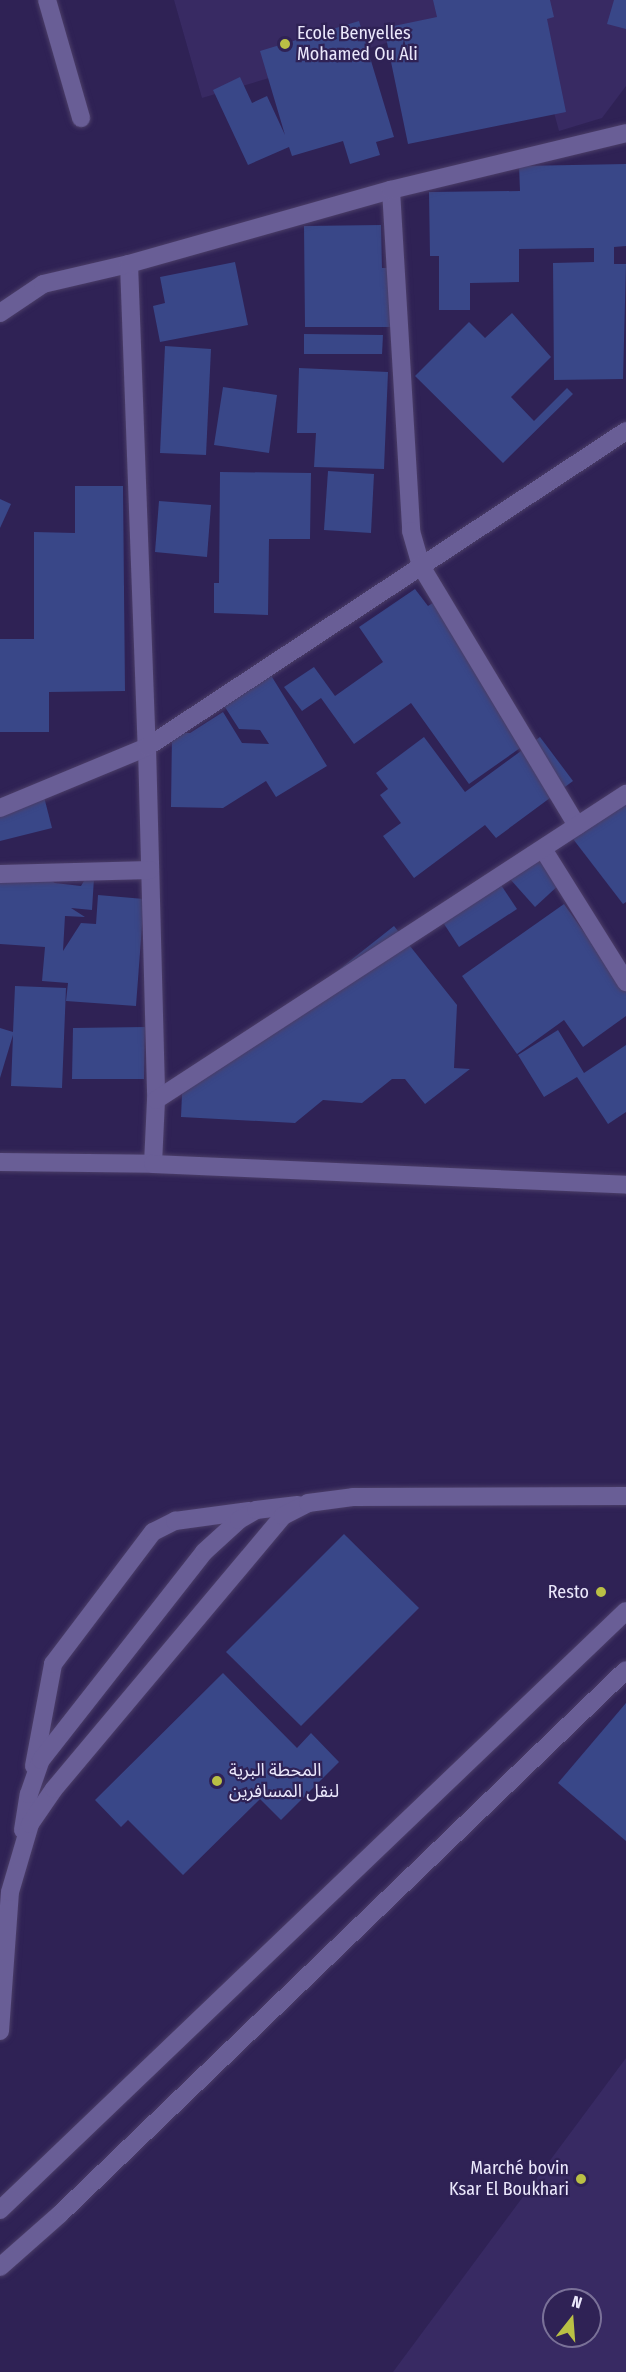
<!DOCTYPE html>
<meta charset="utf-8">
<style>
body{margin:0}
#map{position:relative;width:626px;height:2372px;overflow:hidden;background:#2f2255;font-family:"Fira Sans Condensed","Noto Sans Arabic",sans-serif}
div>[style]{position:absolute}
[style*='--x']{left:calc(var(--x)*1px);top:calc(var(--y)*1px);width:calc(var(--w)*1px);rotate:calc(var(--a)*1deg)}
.built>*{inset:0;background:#382a63}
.building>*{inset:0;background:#394788}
.roads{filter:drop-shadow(0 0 2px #4b3e68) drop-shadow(0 0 2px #4b3e68)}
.minor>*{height:18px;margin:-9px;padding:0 9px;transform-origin:9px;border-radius:9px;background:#695e96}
.dots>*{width:16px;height:16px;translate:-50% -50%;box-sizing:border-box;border:3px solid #2f2255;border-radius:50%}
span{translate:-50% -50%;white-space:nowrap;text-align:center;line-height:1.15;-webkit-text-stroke:4.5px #2f2255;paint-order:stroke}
.poi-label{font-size:18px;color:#ebe8fc}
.left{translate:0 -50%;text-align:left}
.right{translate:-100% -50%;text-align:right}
.north{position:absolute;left:542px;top:2288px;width:60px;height:60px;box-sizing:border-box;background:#2f2255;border:2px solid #7a7198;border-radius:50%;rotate:17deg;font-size:16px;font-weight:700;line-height:24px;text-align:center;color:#ebe8fc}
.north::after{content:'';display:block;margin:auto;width:21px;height:27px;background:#bac045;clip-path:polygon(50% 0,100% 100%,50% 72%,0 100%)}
</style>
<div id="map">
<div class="built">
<div style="clip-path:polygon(174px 0,626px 0,626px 86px,602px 118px,559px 131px,524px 2px,202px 98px)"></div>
<div style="clip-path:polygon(evenodd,626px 2058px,626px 2372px,393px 2372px,626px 2058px,554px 2300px,590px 2300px,590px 2336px,554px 2336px,554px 2300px)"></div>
</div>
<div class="building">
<div style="clip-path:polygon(433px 0,550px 0,554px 17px,547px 19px,566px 112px,408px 144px,384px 28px,437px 17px)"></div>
<div style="clip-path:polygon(614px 0,626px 0,626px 29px,607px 24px)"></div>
<div style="clip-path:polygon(359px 21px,394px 137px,376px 142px,380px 155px,350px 164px,343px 141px,292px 156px,289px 147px,248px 165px,213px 90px,240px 77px,252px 103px,267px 96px,285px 135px,260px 51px)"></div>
<div style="clip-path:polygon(626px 164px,626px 246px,614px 247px,614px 264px,626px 264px,623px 379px,554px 380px,553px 263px,594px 262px,594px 248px,519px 249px,519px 282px,470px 283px,470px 310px,439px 310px,439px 256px,430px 256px,429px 192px,520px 191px,519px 166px)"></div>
<div style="clip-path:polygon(381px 225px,382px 268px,391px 268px,392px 327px,305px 327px,304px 226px)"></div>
<div style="clip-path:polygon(235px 262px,248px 325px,160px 342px,153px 306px,165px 303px,160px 277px)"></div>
<div style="clip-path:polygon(512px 313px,551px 357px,511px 397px,534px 421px,567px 388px,573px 394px,503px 463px,415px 376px,469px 322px,485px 338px)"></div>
<div style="clip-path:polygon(304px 334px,383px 335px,382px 354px,304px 354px)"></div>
<div style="clip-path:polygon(165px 346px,211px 349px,206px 455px,160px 453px)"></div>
<div style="clip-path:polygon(299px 368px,388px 372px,384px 469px,314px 467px,316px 433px,297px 433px)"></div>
<div style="clip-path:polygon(223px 387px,277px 395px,269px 453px,214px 445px)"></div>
<div style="clip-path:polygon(328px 471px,374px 474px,371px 533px,324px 530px)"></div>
<div style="clip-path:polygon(220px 472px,311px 473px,310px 539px,269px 539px,268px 615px,214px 613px,214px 583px,219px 583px)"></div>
<div style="clip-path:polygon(75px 486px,123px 486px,125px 691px,49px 692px,49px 732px,0 732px,0 639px,34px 639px,34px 532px,75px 533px)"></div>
<div style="clip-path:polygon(0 499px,11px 504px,0 528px)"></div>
<div style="clip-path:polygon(159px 501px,211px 505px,207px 557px,155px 552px)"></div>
<div style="clip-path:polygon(415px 589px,428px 606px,436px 601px,533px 739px,469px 784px,411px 703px,354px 744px,321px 698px,302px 711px,284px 687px,314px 667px,335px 696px,383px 662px,359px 627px)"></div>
<div style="clip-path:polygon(264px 664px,327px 766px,276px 797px,266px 781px,223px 808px,171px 807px,172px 733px,190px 733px,223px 712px,242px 743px,269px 744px,260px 730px,239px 729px,216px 693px)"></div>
<div style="clip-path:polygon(424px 737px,465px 792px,540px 737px,573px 781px,496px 838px,485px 825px,414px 878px,383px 836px,401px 823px,380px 795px,388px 789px,376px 773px)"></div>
<div style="clip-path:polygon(42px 789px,52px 828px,0 841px,0 799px)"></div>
<div style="clip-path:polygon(626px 792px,626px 902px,623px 904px,570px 835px)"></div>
<div style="clip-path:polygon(528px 847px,561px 883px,535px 907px,502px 870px)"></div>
<div style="clip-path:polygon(95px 862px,92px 910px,71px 908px,85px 917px,65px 916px,63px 951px,81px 923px,96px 924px,98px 895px,144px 899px,136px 1006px,66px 1001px,68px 983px,42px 981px,45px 947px,0 944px,0 872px,36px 872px,55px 883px,81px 886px)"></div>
<div style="clip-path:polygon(493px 873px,517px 909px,459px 947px,435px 910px)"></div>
<div style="clip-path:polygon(564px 904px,626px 991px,626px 1016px,583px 1047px,564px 1020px,517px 1054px,462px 976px)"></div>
<div style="clip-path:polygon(394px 926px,457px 1005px,454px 1068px,470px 1069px,425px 1104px,405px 1079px,392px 1079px,362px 1103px,323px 1100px,295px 1123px,181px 1117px,182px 1094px)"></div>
<div style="clip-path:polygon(15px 986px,66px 988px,62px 1088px,11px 1086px,13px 1035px,0 1078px,0 1028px,13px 1032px)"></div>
<div style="clip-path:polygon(145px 1027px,144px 1079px,72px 1079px,73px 1028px)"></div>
<div style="clip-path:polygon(558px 1030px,584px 1073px,626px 1045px,626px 1112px,608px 1124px,577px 1077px,544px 1097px,518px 1055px)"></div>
<div style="clip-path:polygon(344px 1534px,419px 1608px,301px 1726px,226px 1652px)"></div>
<div style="clip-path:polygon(223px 1673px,297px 1748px,311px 1733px,339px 1762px,281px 1820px,260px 1799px,183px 1875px,128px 1820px,121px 1827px,95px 1800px)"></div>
<div style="clip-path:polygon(626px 1703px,626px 1841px,558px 1783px)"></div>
</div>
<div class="roads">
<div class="minor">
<div style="--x:47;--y:0;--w:123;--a:73.9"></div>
<div style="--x:391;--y:190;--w:342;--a:86.6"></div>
<div style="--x:411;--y:531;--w:36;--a:74"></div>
<div style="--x:421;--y:566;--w:303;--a:59"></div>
<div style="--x:129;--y:264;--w:483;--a:87.9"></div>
<div style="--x:147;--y:747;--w:353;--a:88.5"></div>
<div style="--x:156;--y:1100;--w:64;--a:92.7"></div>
<div style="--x:0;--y:313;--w:52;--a:-34"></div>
<div style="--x:43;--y:284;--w:88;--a:-13.1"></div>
<div style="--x:129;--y:264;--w:272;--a:-15.8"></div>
<div style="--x:391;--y:190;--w:242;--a:-13.6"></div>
<div style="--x:0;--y:808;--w:159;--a:-22.5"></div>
<div style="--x:147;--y:747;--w:574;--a:-33.41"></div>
<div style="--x:543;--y:849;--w:157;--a:58"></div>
<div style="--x:0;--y:874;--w:150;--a:-1.5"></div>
<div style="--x:156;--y:1100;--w:561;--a:-33.07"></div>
<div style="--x:0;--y:1162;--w:153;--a:0.7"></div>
<div style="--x:153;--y:1164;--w:473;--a:2.5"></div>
<div style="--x:34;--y:1766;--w:104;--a:-79.4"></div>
<div style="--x:53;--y:1664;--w:166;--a:-52.9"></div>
<div style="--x:153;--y:1532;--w:25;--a:-27"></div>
<div style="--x:175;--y:1521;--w:75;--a:-7.7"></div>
<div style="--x:23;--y:1830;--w:36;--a:-81"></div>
<div style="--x:29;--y:1794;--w:36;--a:-71"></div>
<div style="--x:41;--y:1760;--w:264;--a:-51.9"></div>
<div style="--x:204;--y:1552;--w:47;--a:-42.4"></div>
<div style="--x:239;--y:1520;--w:20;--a:-30"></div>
<div style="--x:256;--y:1510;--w:42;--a:-6.8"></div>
<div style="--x:0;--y:2031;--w:139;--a:-85.9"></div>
<div style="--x:10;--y:1892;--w:71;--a:-73.6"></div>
<div style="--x:30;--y:1824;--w:42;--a:-55.6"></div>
<div style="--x:54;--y:1789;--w:356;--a:-50"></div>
<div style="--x:283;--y:1516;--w:28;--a:-27"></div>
<div style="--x:308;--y:1503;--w:45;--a:-7.6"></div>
<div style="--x:353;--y:1497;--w:273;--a:-0.2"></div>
<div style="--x:0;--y:2210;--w:866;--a:-43.74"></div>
<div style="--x:0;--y:2267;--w:79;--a:-41.4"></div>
<div style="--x:59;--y:2215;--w:786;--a:-43.87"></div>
</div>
</div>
<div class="dots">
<div style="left:285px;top:44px;background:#bac045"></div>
<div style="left:601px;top:1592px;background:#bac045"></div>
<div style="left:217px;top:1781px;background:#bac045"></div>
<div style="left:581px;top:2179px;background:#bac045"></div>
</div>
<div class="poi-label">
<span class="left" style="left:297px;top:44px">Ecole Benyelles<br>Mohamed Ou Ali</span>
<span class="right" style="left:589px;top:1592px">Resto</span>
<span class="left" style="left:229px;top:1781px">المحطة البرية<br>لنقل المسافرين</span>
<span class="right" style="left:569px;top:2179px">Marché bovin<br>Ksar El Boukhari</span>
</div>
<div class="north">N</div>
</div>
